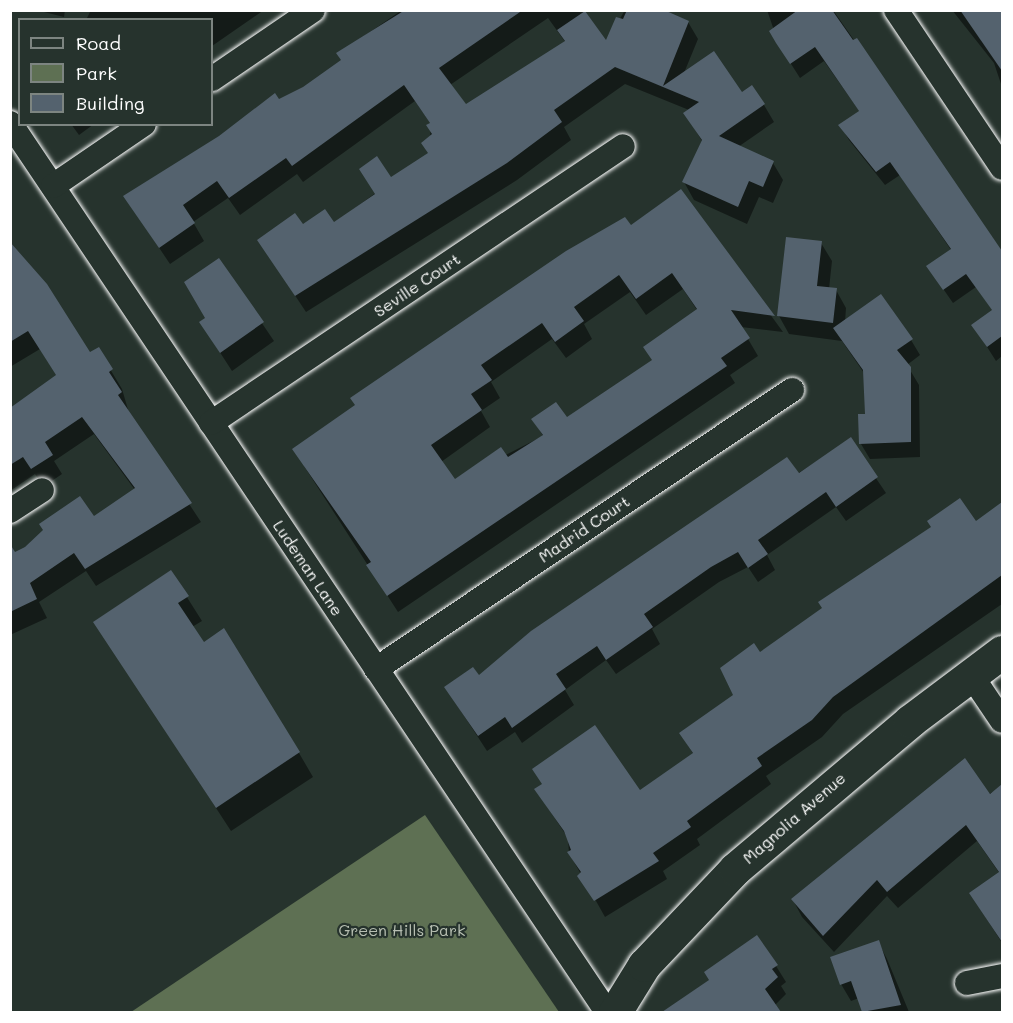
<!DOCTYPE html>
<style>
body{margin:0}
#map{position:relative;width:1013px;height:1023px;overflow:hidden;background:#26332d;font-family:Mali,sans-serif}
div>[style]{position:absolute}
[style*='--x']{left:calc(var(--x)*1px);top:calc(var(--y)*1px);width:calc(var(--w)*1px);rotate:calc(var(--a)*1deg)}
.green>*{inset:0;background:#5e7053}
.shadow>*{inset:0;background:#0007}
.building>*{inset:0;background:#54626e}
.roads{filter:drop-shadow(0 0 2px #fff) drop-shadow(0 0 2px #fff)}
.minor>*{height:24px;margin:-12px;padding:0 12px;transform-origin:12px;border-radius:12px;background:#26332d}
.secondary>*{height:33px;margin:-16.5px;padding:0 16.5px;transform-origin:16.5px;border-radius:16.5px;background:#26332d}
span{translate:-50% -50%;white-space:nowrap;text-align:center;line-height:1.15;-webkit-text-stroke:4.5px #26332d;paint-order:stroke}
.street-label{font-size:16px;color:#fff}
.park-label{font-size:16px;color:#b7bfb2}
.frame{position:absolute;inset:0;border:12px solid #fff;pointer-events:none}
.legend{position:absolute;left:18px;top:18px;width:195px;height:108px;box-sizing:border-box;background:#26332d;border:2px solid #7d8581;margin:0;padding:8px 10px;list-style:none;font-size:18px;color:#fff}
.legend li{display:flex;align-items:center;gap:12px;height:30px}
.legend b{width:30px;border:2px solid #7d8581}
</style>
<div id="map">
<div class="green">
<div style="clip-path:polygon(425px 815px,559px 1012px,131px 1012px)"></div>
</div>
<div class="shadow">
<div style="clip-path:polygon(36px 10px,65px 10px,64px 17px)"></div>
<div style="clip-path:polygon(91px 10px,264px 10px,212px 46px,212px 20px,86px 20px)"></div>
<div style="clip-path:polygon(evenodd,402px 10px,583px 10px,606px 43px,625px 10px,663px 10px,688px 22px,698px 39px,684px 73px,764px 105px,774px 122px,738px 147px,773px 163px,783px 180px,773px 203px,759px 197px,747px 224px,694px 200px,684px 182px,702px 141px,685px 113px,689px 110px,625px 84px,564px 127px,571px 140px,517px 180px,306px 312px,259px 241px,302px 226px,333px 224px,429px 154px,431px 124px,415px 101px,303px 182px,297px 174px,240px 215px,228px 198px,193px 222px,204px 241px,170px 264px,125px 197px,303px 88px,342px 61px,338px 54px,402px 10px,548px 18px,566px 43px,465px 106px,450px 85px,548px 18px)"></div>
<div style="clip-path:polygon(767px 10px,833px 10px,1002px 252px,1002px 356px,996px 361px,982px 339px,993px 311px,976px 287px,953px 303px,937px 280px,951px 250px,900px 175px,885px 185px,849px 140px,840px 125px,860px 112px,824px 61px,800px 78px,779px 45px)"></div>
<div style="clip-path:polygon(952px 10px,1002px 10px,1002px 87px,994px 63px)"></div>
<div style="clip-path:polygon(71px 124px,94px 124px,79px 135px)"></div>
<div style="clip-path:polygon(evenodd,681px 192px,783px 332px,741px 327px,758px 356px,730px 375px,735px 383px,398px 612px,304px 466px,681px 192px,683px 289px,697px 310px,653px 361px,567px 419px,533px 419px,543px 436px,454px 481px,441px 462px,490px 427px,481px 411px,500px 398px,491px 382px,552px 339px,566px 358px,592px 339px,584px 324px,630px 292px,646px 315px,683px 289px)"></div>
<div style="clip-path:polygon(10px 242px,90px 354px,98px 349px,122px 389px,129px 413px,201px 522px,96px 586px,86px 571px,39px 602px,47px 618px,10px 635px,10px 556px,94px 518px,135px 490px,94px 434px,54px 461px,62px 474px,43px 487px,35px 474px,10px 491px,10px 409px,57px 376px,40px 349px,10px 367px)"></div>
<div style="clip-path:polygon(821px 243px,832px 261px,829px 289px,836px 290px,846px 308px,845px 322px,911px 340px,920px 355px,907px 365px,919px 385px,920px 457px,870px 459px,861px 444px,866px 416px,864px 373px,842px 341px,789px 334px,779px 316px)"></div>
<div style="clip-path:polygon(219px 260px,274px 341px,232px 371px,201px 323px,207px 319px)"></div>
<div style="clip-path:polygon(850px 440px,886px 493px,846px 521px,836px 507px,767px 555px,775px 570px,758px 582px,748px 567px,719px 582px,652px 629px,660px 644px,616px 674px,606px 660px,565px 690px,574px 705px,522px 743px,515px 732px,487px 751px,446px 688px,478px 678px)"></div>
<div style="clip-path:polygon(1002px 506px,1002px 604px,843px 714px,822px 737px,766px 776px,771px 784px,697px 839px,700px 845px,663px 871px,667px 879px,605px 917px,569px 853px,568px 838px,536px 790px,640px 792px,694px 755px,681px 734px,735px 696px,760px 654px)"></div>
<div style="clip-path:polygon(171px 572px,202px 621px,192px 627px,203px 644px,299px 753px,313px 777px,231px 831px,95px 622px)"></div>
<div style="clip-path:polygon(998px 789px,1002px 943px,971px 894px,1000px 874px,977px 841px,898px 908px,887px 896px,834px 952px,802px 917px,793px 900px)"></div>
<div style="clip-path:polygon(878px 942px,887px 959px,909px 1012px,864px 1012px,859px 998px,851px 1001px,841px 984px)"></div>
<div style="clip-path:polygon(776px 966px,786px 982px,781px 986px,786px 994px,775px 1005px,781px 1012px,687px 1012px,681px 1002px,711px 981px)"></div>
</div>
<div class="building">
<div style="clip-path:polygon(405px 10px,523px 10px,439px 68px,466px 104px,565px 41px,557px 30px,585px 11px,606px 40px,616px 17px,623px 19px,627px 10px,664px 10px,689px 21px,663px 86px,714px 51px,742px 92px,752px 85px,765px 104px,719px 136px,774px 161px,763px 187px,749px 181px,738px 207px,682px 182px,702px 140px,683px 113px,699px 102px,615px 67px,554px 110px,562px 122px,507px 163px,295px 296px,257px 240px,295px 213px,303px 224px,325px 209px,334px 222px,375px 194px,359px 169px,377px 156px,391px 177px,428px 153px,421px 143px,432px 134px,426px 125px,430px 123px,404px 85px,292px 166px,286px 158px,229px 198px,217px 181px,183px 205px,195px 223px,159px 248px,123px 196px,219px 136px,275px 93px,279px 99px,303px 87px,341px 60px,336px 53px)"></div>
<div style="clip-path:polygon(798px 10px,832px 10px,853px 40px,857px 38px,1002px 251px,1002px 336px,987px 347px,971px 325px,992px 310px,966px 274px,943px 290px,926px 266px,951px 249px,890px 162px,876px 172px,838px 125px,859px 111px,815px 47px,790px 64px,776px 43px,769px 31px)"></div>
<div style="clip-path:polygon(960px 10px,1002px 10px,1002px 71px)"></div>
<div style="clip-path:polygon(evenodd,681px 189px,775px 316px,731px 310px,750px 338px,721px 358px,727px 366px,387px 596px,366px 565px,371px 562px,292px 449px,355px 405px,350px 398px,566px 251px,625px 217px,631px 225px,681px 189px,672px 273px,697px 309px,643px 347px,652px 360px,567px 417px,556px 402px,531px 419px,543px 435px,508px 457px,501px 447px,455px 479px,431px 445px,482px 410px,471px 394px,492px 380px,481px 365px,542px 323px,555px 342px,584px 321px,574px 307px,619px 275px,636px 299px,672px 273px)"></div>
<div style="clip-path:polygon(786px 237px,822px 241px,817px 286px,837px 288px,833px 323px,777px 316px)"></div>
<div style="clip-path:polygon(10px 242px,47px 284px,90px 352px,99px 347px,113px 369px,109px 372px,122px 392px,118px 395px,192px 503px,85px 569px,74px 553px,30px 583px,37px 599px,10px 612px,10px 544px,15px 552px,25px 547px,43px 530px,39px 524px,80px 496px,94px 516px,135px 488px,82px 417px,45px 442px,53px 455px,31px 469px,23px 457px,10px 465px,10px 408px,56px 375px,28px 331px,10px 342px)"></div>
<div style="clip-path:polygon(219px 258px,264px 322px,220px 353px,199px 322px,205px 318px,184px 282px)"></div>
<div style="clip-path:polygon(881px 294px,913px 339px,897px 350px,911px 367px,911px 442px,859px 444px,858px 414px,865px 414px,863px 370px,833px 328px)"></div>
<div style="clip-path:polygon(851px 437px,878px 477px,836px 507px,826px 492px,758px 540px,768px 554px,748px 568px,738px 552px,711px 567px,644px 614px,653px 627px,606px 660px,597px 646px,556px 674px,566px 689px,512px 728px,505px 717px,478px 736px,444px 687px,473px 667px,479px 675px,531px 631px,787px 457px,799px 473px)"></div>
<div style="clip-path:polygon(960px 498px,976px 521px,1002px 502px,1002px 575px,833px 697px,812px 720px,757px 758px,762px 766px,687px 821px,691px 827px,653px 853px,659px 861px,594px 901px,577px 876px,581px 872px,567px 852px,571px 850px,564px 831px,534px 789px,542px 784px,532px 769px,595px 725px,640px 790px,693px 753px,679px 733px,733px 695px,720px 668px,754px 643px,760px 652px,822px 608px,818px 602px,931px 527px,927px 521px)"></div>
<div style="clip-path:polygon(171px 570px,189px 596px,178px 603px,204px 642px,224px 628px,300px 752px,216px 808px,93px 622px)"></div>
<div style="clip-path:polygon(965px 758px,990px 794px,1002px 784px,1002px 942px,969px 893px,999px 872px,966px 825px,887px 892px,877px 880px,823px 936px,791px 899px)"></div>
<div style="clip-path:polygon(757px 935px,778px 965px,772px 969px,778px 977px,765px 989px,781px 1012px,662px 1012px,709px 980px,704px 972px)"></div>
<div style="clip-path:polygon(879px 940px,901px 1005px,862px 1012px,851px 981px,840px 985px,830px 957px)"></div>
</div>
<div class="roads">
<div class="minor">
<div style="--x:896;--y:10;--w:190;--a:56.1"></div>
<div style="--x:212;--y:79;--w:122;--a:-34.3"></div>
<div style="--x:10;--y:123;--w:1071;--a:56.12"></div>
<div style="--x:53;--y:186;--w:110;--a:-34.3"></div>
<div style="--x:211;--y:423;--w:496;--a:-33.9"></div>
<div style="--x:10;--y:511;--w:38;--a:-33"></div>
<div style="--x:376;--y:669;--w:501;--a:-33.85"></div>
<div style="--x:971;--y:675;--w:55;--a:56"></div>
<div style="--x:967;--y:983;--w:36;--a:-11"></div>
</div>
<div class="secondary">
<div style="--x:615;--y:1012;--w:55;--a:-58.3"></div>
<div style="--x:644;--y:965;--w:132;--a:-46.5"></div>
<div style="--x:735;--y:869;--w:229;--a:-40.2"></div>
<div style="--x:910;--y:721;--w:115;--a:-36.9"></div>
</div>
</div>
<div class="street-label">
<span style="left:417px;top:285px;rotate:-34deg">Seville Court</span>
<span style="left:584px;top:529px;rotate:-34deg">Madrid Court</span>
<span style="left:308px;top:568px;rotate:56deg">Ludeman Lane</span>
<span style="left:794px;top:818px;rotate:-41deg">Magnolia Avenue</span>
</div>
<div class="park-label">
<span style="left:402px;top:930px">Green Hills Park</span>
</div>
<div class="frame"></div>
<ul class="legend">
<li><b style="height:8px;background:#26332d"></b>Road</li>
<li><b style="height:16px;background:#5e7053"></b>Park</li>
<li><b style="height:16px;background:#54626e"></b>Building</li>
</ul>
</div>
